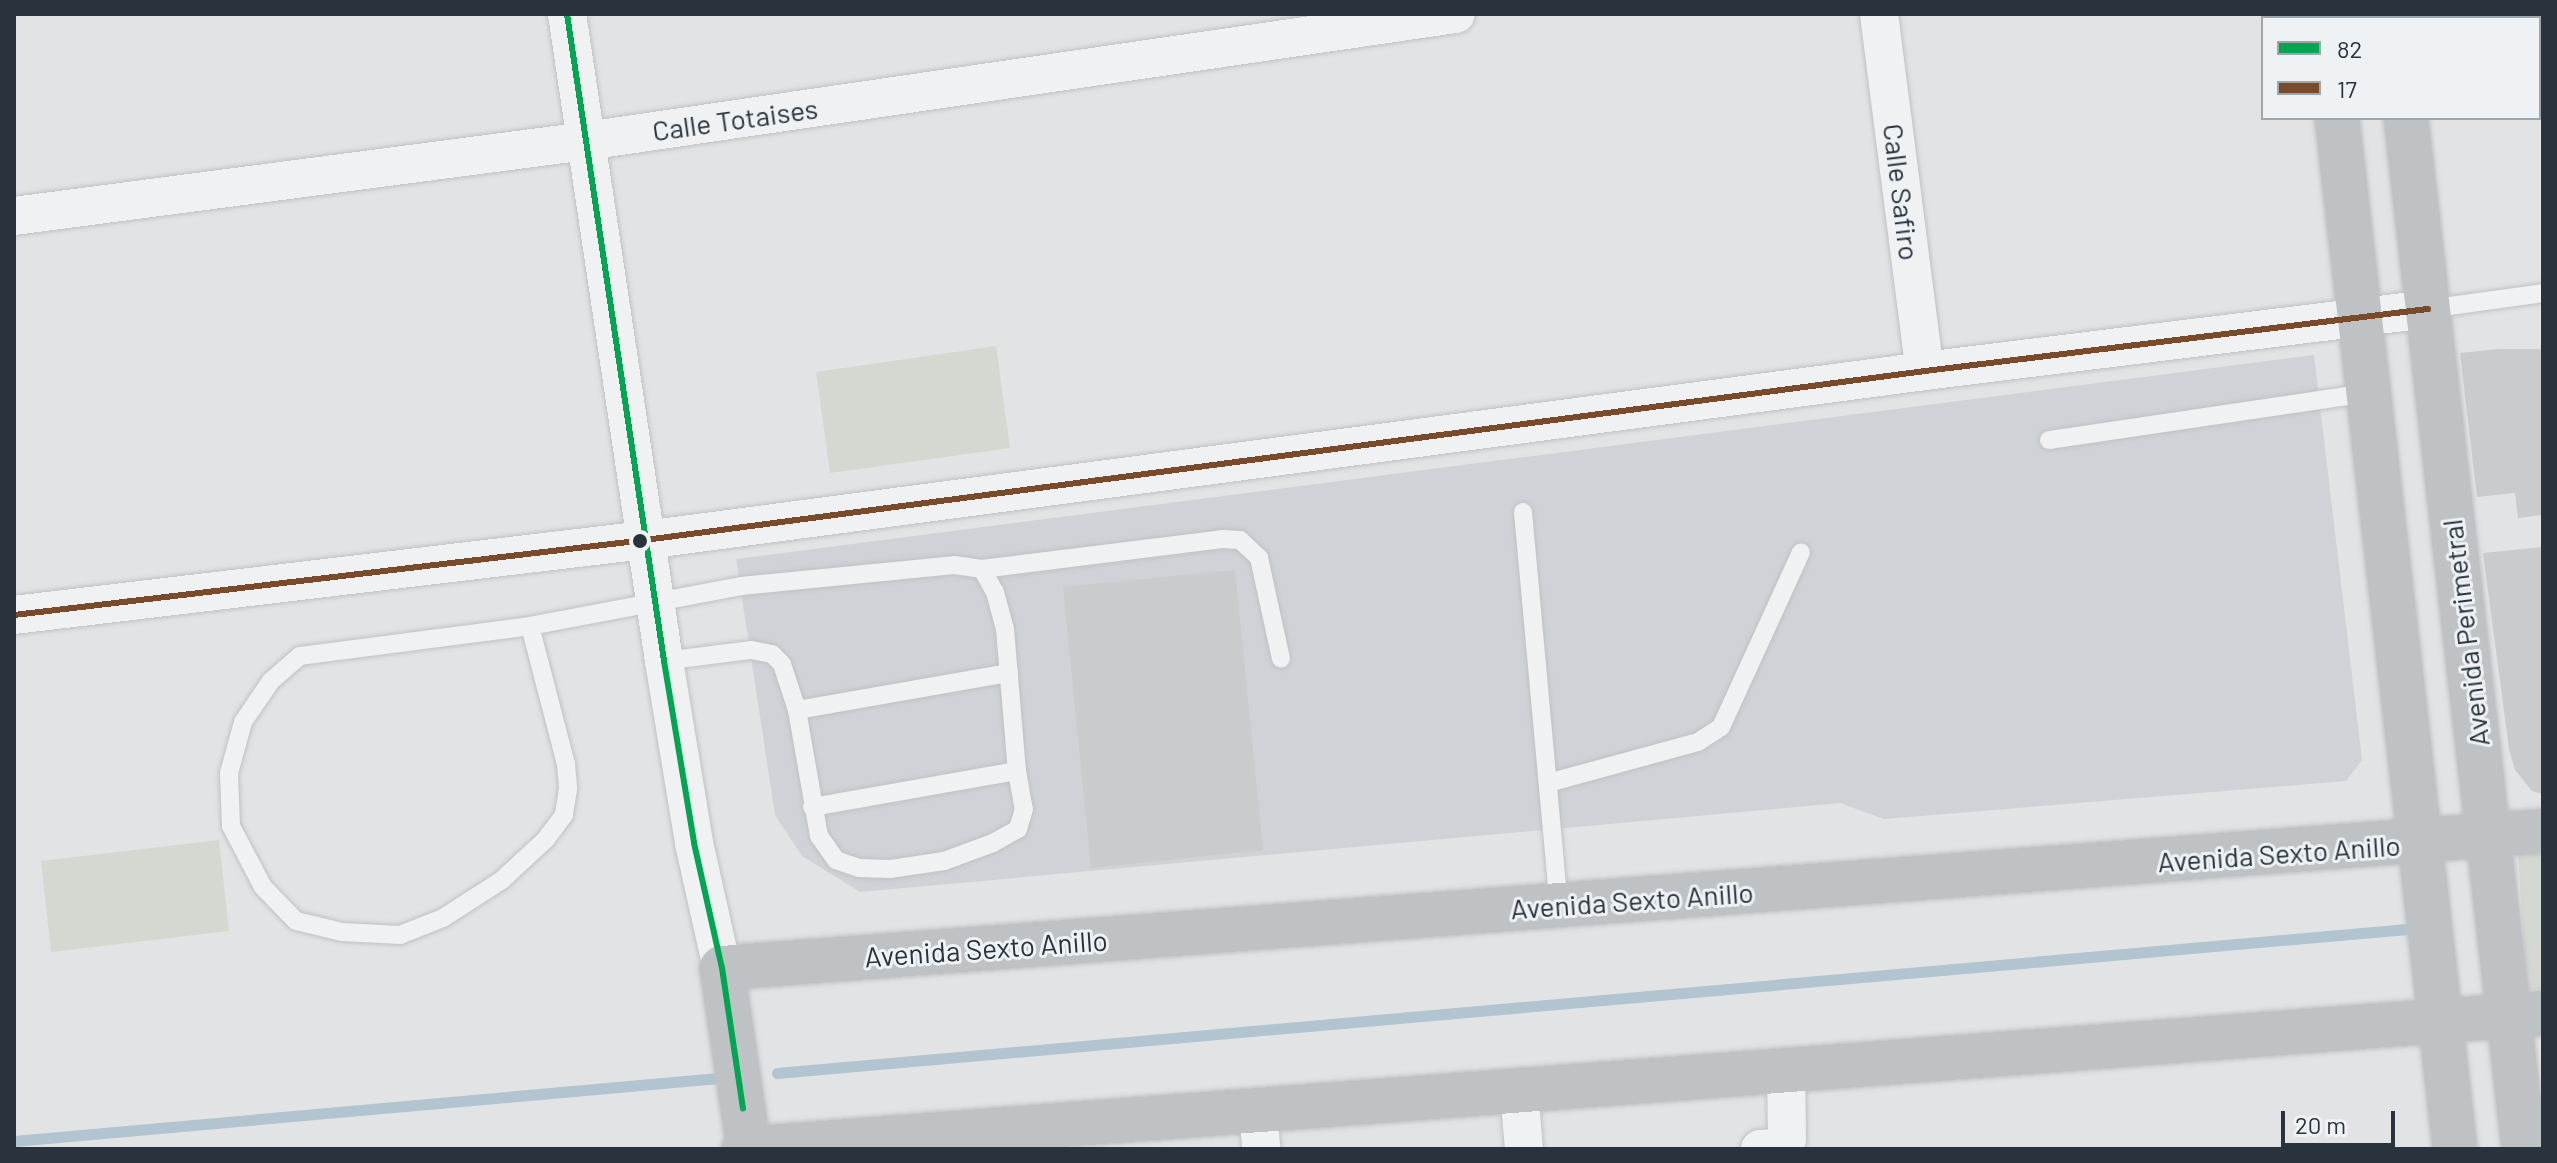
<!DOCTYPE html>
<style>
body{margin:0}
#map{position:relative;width:2557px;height:1163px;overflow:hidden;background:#e1e3e5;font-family:Barlow,sans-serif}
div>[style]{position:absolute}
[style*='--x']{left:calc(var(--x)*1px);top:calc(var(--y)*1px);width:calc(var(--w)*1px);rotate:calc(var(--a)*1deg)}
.built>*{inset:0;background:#cfd3d8}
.green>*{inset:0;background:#d3d9d1}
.stream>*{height:11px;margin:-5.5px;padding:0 5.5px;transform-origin:5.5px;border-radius:5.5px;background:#b1c4cf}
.building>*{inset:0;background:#c9cbcd}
.roads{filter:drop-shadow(0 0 2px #bfc1c3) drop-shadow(0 0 2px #bfc1c3)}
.lane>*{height:18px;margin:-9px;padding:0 9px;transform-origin:9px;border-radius:9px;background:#f0f1f2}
.street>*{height:38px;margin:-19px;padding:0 19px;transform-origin:19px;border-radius:19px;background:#f0f1f2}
.secondary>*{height:44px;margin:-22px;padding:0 22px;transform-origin:22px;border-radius:22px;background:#bfc2c5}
.bus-1>*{height:6px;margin:-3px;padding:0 3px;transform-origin:3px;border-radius:3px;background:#00a651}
.bus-2>*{height:6px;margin:-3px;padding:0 3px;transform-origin:3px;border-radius:3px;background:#7a4b2a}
.dots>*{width:22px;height:22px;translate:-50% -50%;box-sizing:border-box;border:4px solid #eef2f5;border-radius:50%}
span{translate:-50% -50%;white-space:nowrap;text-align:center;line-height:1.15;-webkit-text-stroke:6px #eef2f5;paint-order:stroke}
.street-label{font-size:28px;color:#29333d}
.frame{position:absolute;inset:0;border:16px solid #29333d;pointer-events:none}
.legend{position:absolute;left:2261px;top:16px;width:280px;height:104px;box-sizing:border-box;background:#eef2f5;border:2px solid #9fa6ab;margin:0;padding:10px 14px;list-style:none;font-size:24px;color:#29333d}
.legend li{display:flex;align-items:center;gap:16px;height:40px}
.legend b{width:40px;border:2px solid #9fa6ab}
.scale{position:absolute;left:2281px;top:1111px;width:114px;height:36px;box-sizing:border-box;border:4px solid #29333d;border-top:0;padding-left:10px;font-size:24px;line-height:28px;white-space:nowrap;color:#29333d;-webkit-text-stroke:6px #eef2f5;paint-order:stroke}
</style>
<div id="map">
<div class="built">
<div style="clip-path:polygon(2314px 355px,2362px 760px,2346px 781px,1884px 819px,1840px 803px,860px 892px,802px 856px,775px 815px,736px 559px)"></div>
</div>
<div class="green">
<div style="clip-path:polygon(996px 346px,1010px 448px,830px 473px,816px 372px)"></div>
<div style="clip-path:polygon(219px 840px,229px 931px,51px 952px,41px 861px)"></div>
<div style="clip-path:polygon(2543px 853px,2543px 988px,2527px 990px,2518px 855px)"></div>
</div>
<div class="stream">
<div style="--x:777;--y:1073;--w:1634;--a:-5.05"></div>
<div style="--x:14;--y:1141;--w:707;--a:-5.11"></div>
</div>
<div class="building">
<div style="clip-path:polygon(2499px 349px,2543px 349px,2543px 515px,2518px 518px,2515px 493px,2477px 497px,2460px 353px)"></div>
<div style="clip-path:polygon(2543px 547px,2543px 794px,2532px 791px,2515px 770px,2509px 749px,2483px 553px)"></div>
<div style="clip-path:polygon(1235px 570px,1263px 850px,1091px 868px,1063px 587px)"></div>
</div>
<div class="roads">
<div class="lane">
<div style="--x:2428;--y:309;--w:116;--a:-7.9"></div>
<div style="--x:2049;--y:440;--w:323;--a:-8.4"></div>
<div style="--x:1523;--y:512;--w:396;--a:84.8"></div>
<div style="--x:982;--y:569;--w:242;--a:-7.1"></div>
<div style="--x:1222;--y:539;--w:18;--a:3"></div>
<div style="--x:1240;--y:540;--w:26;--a:43"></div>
<div style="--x:1259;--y:558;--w:103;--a:77.7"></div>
<div style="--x:530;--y:626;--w:143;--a:75.4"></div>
<div style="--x:566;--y:764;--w:25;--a:85"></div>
<div style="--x:568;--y:789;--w:26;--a:99"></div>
<div style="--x:564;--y:815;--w:31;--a:127"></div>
<div style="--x:545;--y:840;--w:59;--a:137.1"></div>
<div style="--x:502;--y:880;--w:70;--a:147.2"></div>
<div style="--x:443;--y:918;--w:46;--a:158.4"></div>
<div style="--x:400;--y:935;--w:58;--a:-177"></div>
<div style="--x:342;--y:932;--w:47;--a:-166.6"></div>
<div style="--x:296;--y:921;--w:47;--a:-134.1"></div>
<div style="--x:263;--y:887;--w:69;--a:-117.7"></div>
<div style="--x:231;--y:826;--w:53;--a:-92.2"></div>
<div style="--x:229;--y:773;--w:53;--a:-74.6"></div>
<div style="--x:243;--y:722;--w:50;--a:-55.7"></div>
<div style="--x:271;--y:681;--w:38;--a:-41"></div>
<div style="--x:300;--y:656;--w:232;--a:-7.4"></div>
<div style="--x:530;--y:626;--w:215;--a:-10.7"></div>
<div style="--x:741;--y:586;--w:214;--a:-5.6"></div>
<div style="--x:954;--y:565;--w:28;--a:8"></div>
<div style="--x:982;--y:569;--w:26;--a:61"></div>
<div style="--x:995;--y:592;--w:38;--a:75"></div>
<div style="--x:1005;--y:629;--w:143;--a:85.2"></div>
<div style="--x:1017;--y:771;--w:39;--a:80"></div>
<div style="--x:1024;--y:809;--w:21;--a:107"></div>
<div style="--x:1018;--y:829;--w:29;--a:151"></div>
<div style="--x:993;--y:843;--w:52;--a:159.8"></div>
<div style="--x:944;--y:861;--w:55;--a:171.6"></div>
<div style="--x:890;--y:869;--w:31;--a:-178"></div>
<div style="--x:859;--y:868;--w:24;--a:-161"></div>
<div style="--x:836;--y:860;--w:29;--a:-125"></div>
<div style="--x:819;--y:836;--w:128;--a:-99.9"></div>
<div style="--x:797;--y:710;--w:48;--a:-108.1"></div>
<div style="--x:782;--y:664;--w:14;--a:-135"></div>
<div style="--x:772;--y:654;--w:21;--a:-169"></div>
<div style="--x:751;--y:650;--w:88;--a:172.8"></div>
<div style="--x:797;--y:710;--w:215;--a:-9.9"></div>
<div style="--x:1548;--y:783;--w:156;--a:-15.3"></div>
<div style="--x:1698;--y:742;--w:27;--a:-33"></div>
<div style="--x:1721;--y:727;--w:192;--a:-65.4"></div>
<div style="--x:812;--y:807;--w:208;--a:-10"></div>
</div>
<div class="street">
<div style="--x:567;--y:14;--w:654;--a:81.47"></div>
<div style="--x:664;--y:661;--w:184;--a:80.6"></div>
<div style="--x:694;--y:843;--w:128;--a:77.4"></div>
<div style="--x:1879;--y:14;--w:360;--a:82.7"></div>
<div style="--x:14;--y:216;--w:577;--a:-7.47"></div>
<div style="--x:586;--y:141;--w:879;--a:-8.31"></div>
<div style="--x:14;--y:615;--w:635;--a:-6.78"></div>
<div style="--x:645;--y:540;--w:1291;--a:-7.52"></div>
<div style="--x:1925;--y:371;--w:507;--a:-7.03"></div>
<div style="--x:1519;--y:1091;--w:58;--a:85.1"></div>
<div style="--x:1258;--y:1111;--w:38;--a:85"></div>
<div style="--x:1760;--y:1149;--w:16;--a:-4"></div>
<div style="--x:1776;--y:1148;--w:14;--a:-39"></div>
<div style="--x:1787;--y:1139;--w:68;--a:-90.8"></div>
</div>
<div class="secondary">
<div style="--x:2326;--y:14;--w:4;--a:90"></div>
<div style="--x:2394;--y:14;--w:4;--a:76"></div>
<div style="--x:2337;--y:118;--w:1038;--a:83.47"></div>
<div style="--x:2406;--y:118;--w:1038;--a:83.47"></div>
<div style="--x:744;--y:1149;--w:1804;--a:-4.32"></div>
<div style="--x:749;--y:1149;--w:183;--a:-98.5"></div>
<div style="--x:722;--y:968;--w:1826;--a:-4.3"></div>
</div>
</div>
<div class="bus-1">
<div style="--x:567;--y:14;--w:654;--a:81.47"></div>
<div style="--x:664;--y:661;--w:184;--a:80.6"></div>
<div style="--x:694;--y:843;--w:128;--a:77.4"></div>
<div style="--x:722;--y:968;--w:142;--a:81.5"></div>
</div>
<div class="bus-2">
<div style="--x:14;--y:615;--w:635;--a:-6.78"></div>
<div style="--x:645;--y:540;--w:1291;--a:-7.52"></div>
<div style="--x:1925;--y:371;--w:507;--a:-7.03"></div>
</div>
<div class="dots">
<div style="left:640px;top:541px;background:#29333d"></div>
</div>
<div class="street-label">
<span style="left:735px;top:119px;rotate:-8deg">Calle Totaises</span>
<span style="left:1902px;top:192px;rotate:83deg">Calle Safiro</span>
<span style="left:2465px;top:633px;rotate:-97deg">Avenida Perimetral</span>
<span style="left:2279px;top:853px;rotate:-4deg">Avenida Sexto Anillo</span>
<span style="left:1632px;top:900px;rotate:-4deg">Avenida Sexto Anillo</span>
<span style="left:986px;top:948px;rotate:-4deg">Avenida Sexto Anillo</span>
</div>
<div class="frame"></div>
<ul class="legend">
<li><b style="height:10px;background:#00a651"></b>82</li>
<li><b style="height:10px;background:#7a4b2a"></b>17</li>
</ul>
<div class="scale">20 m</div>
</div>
